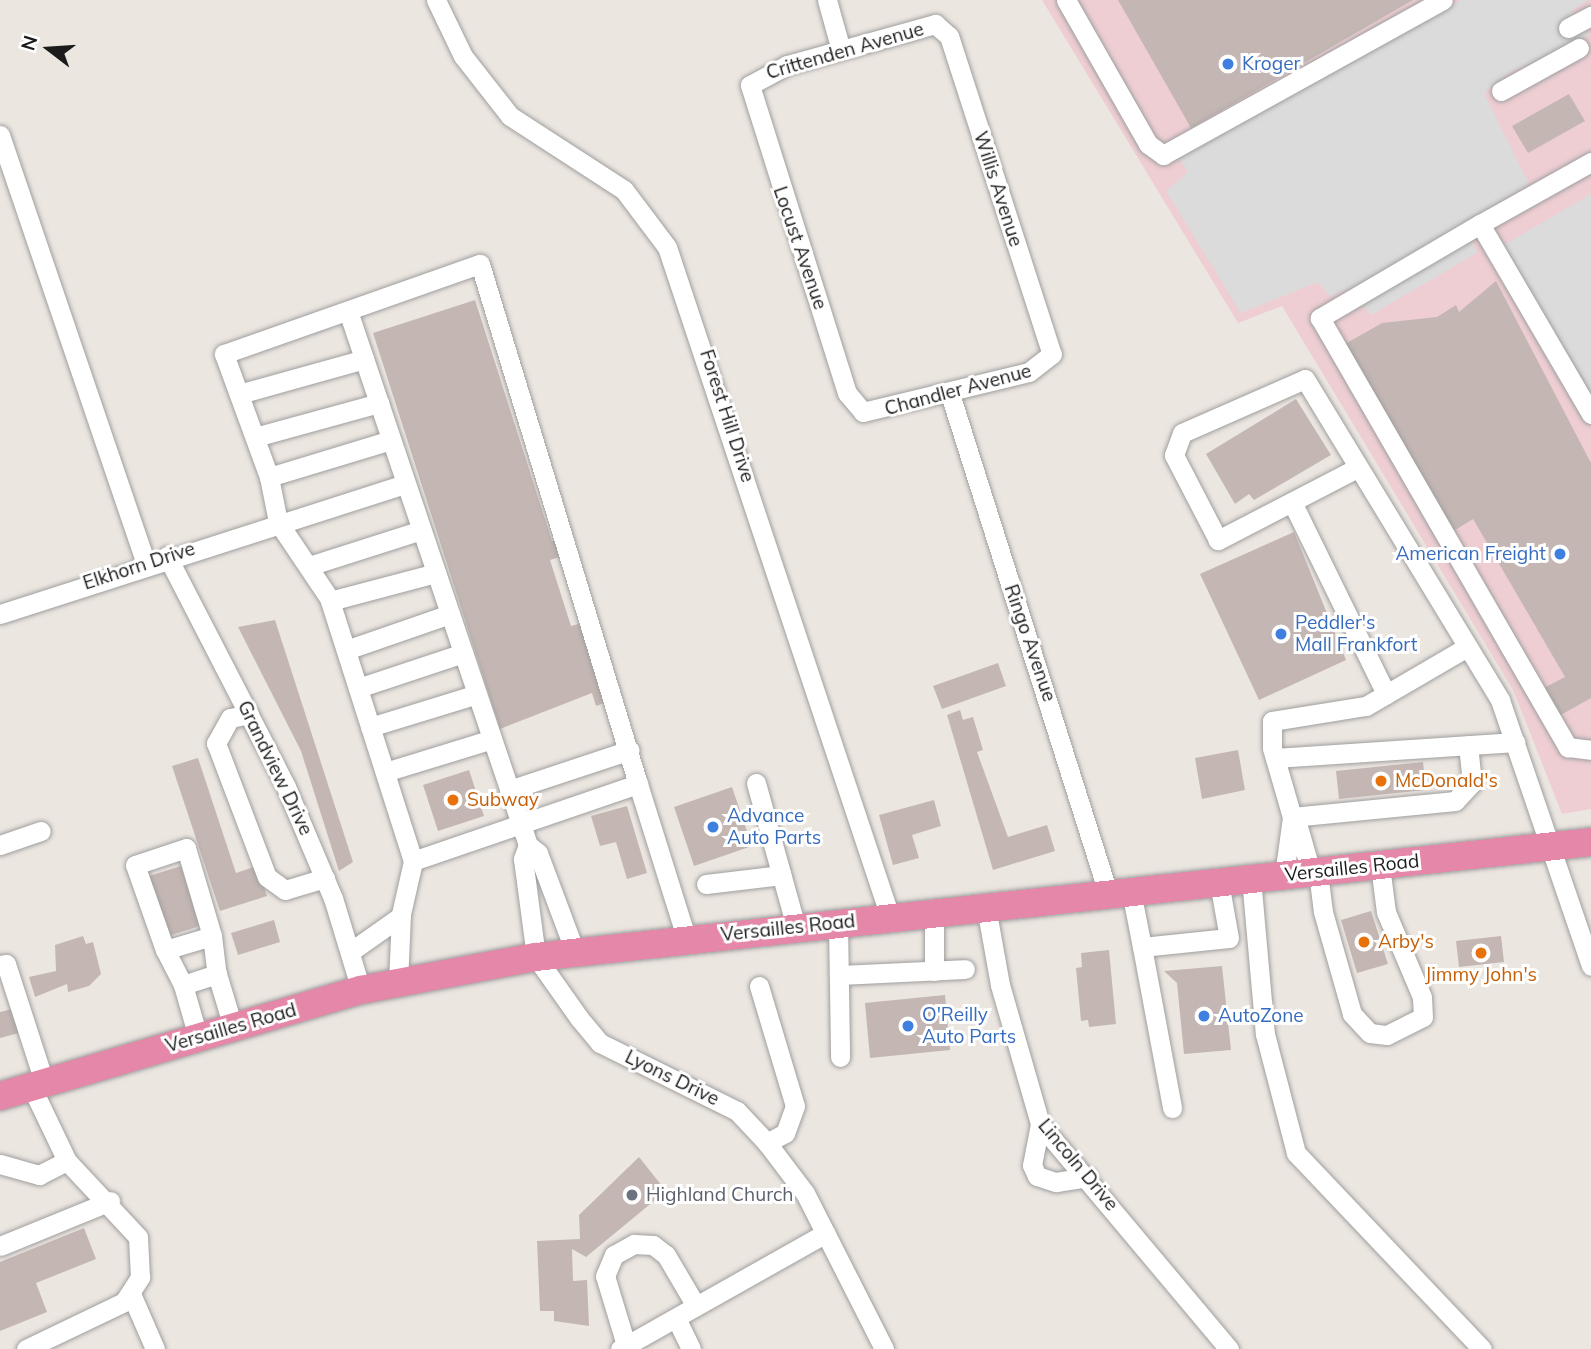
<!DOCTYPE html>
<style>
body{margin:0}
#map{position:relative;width:1591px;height:1349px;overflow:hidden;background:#ece6e0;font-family:Mulish,sans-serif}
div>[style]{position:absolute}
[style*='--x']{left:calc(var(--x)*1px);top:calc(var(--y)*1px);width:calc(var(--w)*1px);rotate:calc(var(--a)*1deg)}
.commercial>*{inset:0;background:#eeced3}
.parking>*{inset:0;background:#dbdbdb}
.building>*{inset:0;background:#c4b7b3}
.roads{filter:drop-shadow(0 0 2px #9f9f9f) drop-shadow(0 0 2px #9f9f9f)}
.minor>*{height:19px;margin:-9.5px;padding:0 9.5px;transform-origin:9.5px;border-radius:9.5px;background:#fff}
.highway>*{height:28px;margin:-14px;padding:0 14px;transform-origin:14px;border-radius:14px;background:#e487a9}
.dots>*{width:19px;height:19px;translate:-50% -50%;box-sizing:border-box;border:4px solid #fff;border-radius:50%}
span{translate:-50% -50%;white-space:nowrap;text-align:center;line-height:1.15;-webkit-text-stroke:6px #fff;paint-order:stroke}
.street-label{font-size:19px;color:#1b1b1b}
.shop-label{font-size:19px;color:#366cbe}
.left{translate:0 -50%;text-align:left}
.right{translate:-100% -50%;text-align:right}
.food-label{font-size:19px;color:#c56008}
.worship-label{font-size:19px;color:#5b616d}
.north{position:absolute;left:14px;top:14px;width:70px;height:70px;-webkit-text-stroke:5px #fff;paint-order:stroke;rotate:287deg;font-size:19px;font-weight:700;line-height:28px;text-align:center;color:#1b1b1b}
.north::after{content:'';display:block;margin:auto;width:24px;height:32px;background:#1b1b1b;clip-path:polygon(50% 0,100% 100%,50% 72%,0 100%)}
</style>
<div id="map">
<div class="commercial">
<div style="clip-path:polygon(1042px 0,1591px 0,1591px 809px,1562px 814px,1513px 690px,1282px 306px,1238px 323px)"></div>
</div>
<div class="parking">
<div style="clip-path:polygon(1461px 0,1588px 0,1571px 11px,1589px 35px,1506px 75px,1484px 93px,1529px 184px,1464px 224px,1477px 253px,1371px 315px,1348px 289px,1330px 297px,1318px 282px,1241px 313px,1166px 191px,1188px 172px,1178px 157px)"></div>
<div style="clip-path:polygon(1591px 194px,1591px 392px,1502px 246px)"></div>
</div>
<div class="building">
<div style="clip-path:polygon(1118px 0,1413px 0,1191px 128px)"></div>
<div style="clip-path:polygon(1569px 94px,1585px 121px,1528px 153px,1512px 126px)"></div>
<div style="clip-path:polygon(1496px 281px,1591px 463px,1591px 698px,1559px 716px,1542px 689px,1565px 677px,1473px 519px,1452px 532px,1345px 344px,1382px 323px,1437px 317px,1456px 305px,1459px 312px)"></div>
<div style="clip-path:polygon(475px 300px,552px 541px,557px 540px,563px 556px,550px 560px,571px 626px,582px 623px,607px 702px,596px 706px,592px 693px,500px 729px,373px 333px)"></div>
<div style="clip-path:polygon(1296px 399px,1331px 455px,1254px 500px,1249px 494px,1235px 504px,1206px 454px)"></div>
<div style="clip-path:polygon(1294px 532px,1346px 660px,1259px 700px,1200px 574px)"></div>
<div style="clip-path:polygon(275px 620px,353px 862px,339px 871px,301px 751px,238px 627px)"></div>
<div style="clip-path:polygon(998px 663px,1006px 686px,942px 709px,933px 686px)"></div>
<div style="clip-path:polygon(960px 710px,963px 720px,973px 717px,983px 750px,977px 752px,1008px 837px,1047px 825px,1055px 851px,993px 870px,947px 715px)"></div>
<div style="clip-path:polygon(1238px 750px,1245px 790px,1202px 799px,1195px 758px)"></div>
<div style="clip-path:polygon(198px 758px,236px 873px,257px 866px,267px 896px,220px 911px,172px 766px)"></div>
<div style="clip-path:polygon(1423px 762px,1426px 790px,1339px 799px,1336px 771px)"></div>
<div style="clip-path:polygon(469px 770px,484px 816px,438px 831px,423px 785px)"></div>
<div style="clip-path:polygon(732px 787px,752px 846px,694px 866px,674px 807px)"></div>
<div style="clip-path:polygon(934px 800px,941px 826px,912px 835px,919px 858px,893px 865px,879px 815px)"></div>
<div style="clip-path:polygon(627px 806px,647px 873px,627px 879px,616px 842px,600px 846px,591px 816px)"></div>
<div style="clip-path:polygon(181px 866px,200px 926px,165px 937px,146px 877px)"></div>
<div style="clip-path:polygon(1371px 911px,1388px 964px,1357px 973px,1341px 920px)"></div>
<div style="clip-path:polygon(274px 920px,280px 942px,238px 955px,231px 933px)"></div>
<div style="clip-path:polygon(83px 936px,86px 944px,93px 942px,101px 974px,89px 986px,68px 992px,67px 984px,35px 997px,29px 977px,56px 971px,55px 945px)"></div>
<div style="clip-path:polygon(1501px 936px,1504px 962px,1459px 967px,1456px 941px)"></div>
<div style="clip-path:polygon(1109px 950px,1116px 1024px,1089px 1027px,1088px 1020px,1081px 1021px,1076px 968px,1082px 967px,1081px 953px)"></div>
<div style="clip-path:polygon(1222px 966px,1231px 1050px,1184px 1054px,1177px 983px,1164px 971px)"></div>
<div style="clip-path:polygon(945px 995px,950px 1050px,870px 1058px,865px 1003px)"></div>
<div style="clip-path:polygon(12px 1009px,19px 1033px,0 1038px,0 1012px)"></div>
<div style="clip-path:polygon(639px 1157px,666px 1191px,586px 1257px,572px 1249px,573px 1281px,587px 1280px,589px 1326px,554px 1321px,554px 1311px,540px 1311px,537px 1241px,580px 1239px,579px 1215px)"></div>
<div style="clip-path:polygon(84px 1228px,96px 1259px,36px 1283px,47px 1312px,0 1331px,0 1262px)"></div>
</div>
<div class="roads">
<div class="minor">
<div style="--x:436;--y:0;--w:62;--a:64.3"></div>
<div style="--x:463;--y:56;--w:76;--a:51.9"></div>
<div style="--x:510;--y:116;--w:136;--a:33"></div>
<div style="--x:624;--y:190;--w:71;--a:53"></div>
<div style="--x:667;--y:247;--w:706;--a:71.59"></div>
<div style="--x:827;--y:0;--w:52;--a:74.4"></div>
<div style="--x:1066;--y:0;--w:166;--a:60.3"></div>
<div style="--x:1148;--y:144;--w:19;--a:36"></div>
<div style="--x:1163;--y:155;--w:320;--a:-29"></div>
<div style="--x:935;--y:24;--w:18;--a:41"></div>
<div style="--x:949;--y:36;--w:334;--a:72.1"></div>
<div style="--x:1052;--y:354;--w:29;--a:142"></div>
<div style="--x:1029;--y:372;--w:171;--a:166.5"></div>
<div style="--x:863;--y:412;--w:25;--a:-130"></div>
<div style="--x:847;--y:393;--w:323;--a:-107.5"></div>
<div style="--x:750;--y:85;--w:42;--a:-28.4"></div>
<div style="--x:787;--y:65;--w:154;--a:-15.5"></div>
<div style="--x:1568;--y:28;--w:26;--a:-28"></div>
<div style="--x:1501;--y:91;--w:89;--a:-28.9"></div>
<div style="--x:0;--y:135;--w:452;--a:71.2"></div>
<div style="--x:1591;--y:162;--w:127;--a:150.8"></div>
<div style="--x:1480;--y:224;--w:220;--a:59.7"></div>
<div style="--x:1480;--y:224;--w:186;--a:149.6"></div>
<div style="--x:1320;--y:318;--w:496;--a:60"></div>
<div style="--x:1568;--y:747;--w:23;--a:7"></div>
<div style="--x:348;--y:311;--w:564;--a:71.37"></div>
<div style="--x:528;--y:845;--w:13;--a:39"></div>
<div style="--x:538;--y:853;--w:106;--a:69.5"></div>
<div style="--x:239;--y:394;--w:130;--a:-15.6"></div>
<div style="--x:950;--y:394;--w:523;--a:72.43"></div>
<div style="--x:255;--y:437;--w:129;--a:-15.3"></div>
<div style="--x:1357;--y:468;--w:157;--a:152.6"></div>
<div style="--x:1218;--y:540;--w:96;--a:-117.4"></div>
<div style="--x:1174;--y:455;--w:23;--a:-70"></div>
<div style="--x:1182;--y:433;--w:134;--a:-23.7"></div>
<div style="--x:1305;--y:379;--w:376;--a:58.7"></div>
<div style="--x:1500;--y:700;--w:281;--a:71.1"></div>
<div style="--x:269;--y:477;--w:127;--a:-16.9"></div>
<div style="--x:1292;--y:502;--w:214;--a:63.9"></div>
<div style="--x:167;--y:556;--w:260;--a:62.7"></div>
<div style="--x:286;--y:787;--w:121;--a:67.1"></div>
<div style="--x:333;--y:898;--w:96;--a:73.1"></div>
<div style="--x:312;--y:565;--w:115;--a:-17.7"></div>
<div style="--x:330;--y:601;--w:110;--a:-14.8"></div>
<div style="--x:0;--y:614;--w:426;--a:-17.8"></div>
<div style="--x:346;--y:650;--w:110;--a:-19.1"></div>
<div style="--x:358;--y:688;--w:111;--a:-18.4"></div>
<div style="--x:249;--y:714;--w:19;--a:168"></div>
<div style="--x:230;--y:718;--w:29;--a:119"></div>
<div style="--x:216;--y:743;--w:143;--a:69.2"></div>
<div style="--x:267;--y:877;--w:22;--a:36"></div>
<div style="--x:285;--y:890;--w:42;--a:-16.7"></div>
<div style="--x:370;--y:727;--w:112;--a:-17.1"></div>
<div style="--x:1275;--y:758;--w:241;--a:-3.8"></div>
<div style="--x:385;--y:772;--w:112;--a:-17.1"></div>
<div style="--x:756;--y:783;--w:149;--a:74.5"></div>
<div style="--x:509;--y:790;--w:127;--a:-18.3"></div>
<div style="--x:1292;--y:817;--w:164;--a:-5.6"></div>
<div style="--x:1455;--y:801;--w:25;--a:-47"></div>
<div style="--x:1472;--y:783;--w:38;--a:-96"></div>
<div style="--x:1296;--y:820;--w:54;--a:73.9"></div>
<div style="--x:0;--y:845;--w:43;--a:-18.9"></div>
<div style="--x:528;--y:845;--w:15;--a:110"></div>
<div style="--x:523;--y:859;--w:99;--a:82.4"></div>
<div style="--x:536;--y:957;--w:75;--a:54.8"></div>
<div style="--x:579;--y:1018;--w:33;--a:50"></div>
<div style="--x:600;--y:1043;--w:153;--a:26.4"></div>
<div style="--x:737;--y:1111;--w:44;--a:46.8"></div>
<div style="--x:767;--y:1143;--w:63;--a:52.8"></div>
<div style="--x:805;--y:1193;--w:175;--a:63.1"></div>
<div style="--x:413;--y:861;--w:276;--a:-107.7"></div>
<div style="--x:329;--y:598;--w:92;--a:-123.9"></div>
<div style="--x:278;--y:522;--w:46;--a:-101.3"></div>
<div style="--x:269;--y:477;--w:131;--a:-110.1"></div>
<div style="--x:224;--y:354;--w:271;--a:-19.4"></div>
<div style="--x:480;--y:264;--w:543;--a:73.1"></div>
<div style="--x:1318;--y:872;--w:40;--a:82.9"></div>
<div style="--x:1323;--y:912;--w:106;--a:74.1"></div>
<div style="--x:1352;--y:1014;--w:26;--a:47"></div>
<div style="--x:1370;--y:1033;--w:17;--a:7"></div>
<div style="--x:1387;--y:1035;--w:40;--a:-26.6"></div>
<div style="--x:1423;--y:1017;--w:20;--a:-93"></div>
<div style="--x:1422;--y:997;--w:92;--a:-113"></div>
<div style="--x:1386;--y:912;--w:46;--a:-97.4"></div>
<div style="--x:1284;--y:875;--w:59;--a:-82.1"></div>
<div style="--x:1292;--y:817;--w:72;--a:-106.2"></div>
<div style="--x:1272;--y:748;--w:27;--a:-90"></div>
<div style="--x:1272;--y:721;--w:95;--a:-9.1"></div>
<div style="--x:1366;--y:706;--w:117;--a:-30.3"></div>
<div style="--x:1251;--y:878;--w:157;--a:84.9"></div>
<div style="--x:1265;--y:1034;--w:123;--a:75.4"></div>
<div style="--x:1296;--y:1153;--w:270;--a:46.5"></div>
<div style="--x:706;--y:884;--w:76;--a:-6.8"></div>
<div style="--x:1131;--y:891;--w:57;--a:78.9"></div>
<div style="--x:1142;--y:947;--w:87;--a:-5.9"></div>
<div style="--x:1229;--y:938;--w:57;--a:-100.1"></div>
<div style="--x:986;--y:907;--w:79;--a:79.8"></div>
<div style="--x:1000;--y:985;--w:145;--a:73.9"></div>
<div style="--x:1040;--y:1124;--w:294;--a:50"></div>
<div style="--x:934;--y:912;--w:59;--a:90"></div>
<div style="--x:838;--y:923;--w:134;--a:89.1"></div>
<div style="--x:1142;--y:947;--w:164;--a:79.4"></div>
<div style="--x:165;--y:950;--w:90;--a:-109.4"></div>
<div style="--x:135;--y:865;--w:54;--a:-18.4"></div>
<div style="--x:186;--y:848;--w:92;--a:73.5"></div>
<div style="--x:350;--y:952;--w:62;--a:-35.2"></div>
<div style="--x:0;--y:965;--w:6;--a:-9"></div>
<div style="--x:6;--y:964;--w:124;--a:72.1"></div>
<div style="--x:839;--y:975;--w:126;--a:-2.7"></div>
<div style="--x:398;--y:983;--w:69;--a:-87.5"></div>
<div style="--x:401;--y:914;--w:54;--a:-77.2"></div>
<div style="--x:413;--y:861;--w:238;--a:-18.9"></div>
<div style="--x:638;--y:784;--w:164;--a:72.6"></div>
<div style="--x:183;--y:985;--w:39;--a:-117"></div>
<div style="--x:165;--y:950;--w:49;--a:-16.6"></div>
<div style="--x:212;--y:936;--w:38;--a:83"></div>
<div style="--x:759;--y:986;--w:125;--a:73.3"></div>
<div style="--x:795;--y:1106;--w:29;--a:110"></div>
<div style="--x:785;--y:1133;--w:21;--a:151"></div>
<div style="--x:198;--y:1037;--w:54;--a:-106.1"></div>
<div style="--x:183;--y:985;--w:36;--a:-18"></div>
<div style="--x:217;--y:974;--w:55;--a:73.2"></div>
<div style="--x:1040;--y:1124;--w:42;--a:101"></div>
<div style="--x:1032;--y:1165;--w:12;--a:66"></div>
<div style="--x:1037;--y:1176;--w:20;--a:18"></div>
<div style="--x:1056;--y:1182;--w:32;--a:-9"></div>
<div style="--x:0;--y:1164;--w:41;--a:15.8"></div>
<div style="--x:39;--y:1175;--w:31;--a:-27"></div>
<div style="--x:67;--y:1161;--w:83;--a:-115.6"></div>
<div style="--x:0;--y:1246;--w:119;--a:-22.2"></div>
<div style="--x:132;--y:1296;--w:58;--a:66.5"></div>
<div style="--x:676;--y:1318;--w:34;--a:64"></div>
<div style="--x:626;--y:1345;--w:72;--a:-106.9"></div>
<div style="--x:605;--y:1276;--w:23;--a:-67"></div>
<div style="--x:614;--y:1255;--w:23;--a:-29"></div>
<div style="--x:634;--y:1244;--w:19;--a:3"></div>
<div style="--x:653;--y:1245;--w:16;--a:38"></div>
<div style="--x:666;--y:1255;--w:59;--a:59.5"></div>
<div style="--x:26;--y:1349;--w:109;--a:-25.6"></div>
<div style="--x:124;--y:1302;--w:30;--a:-57"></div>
<div style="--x:140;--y:1277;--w:40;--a:-92.9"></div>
<div style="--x:138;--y:1237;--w:104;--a:-133.1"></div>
<div style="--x:620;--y:1349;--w:236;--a:-29.4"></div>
</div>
<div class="highway">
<div style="--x:0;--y:1096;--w:376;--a:-16.4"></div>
<div style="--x:361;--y:990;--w:178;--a:-10.7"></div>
<div style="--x:536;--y:957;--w:1061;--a:-6.22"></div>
</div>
</div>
<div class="dots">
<div style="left:1228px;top:64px;background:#3f7fe0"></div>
<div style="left:1560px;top:554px;background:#3f7fe0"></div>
<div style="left:1281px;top:634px;background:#3f7fe0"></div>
<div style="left:1381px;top:781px;background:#e8710a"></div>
<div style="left:453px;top:800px;background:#e8710a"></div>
<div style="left:713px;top:827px;background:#3f7fe0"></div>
<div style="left:1364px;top:942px;background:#e8710a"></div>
<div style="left:1481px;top:953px;background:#e8710a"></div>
<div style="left:1204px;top:1016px;background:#3f7fe0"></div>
<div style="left:908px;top:1026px;background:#3f7fe0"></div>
<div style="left:632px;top:1195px;background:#6b7280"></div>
</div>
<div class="street-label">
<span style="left:845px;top:51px;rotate:-16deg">Crittenden Avenue</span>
<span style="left:998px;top:189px;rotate:72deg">Willis Avenue</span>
<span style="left:800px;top:248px;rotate:71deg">Locust Avenue</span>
<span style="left:958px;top:390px;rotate:-15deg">Chandler Avenue</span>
<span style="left:727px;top:416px;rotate:72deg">Forest Hill Drive</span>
<span style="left:139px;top:566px;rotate:-18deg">Elkhorn Drive</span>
<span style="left:1030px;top:643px;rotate:71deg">Ringo Avenue</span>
<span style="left:275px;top:768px;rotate:64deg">Grandview Drive</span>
<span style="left:1352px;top:868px;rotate:-6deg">Versailles Road</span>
<span style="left:788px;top:928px;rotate:-6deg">Versailles Road</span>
<span style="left:231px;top:1028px;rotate:-16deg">Versailles Road</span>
<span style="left:672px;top:1078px;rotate:26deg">Lyons Drive</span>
<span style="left:1078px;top:1165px;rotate:50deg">Lincoln Drive</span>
</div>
<div class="shop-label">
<span class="left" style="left:1242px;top:64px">Kroger</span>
<span class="right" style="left:1546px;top:554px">American Freight</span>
<span class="left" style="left:1295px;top:634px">Peddler's<br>Mall Frankfort</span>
<span class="left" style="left:727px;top:827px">Advance<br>Auto Parts</span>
<span class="left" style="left:922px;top:1026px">O'Reilly<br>Auto Parts</span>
<span class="left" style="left:1218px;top:1016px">AutoZone</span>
</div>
<div class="food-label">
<span class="left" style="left:1395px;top:781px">McDonald's</span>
<span class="left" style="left:467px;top:800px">Subway</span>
<span class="left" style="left:1378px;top:942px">Arby's</span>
<span style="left:1481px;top:975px">Jimmy John's</span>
</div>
<div class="worship-label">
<span class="left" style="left:646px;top:1195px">Highland Church</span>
</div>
<div class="north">N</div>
</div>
